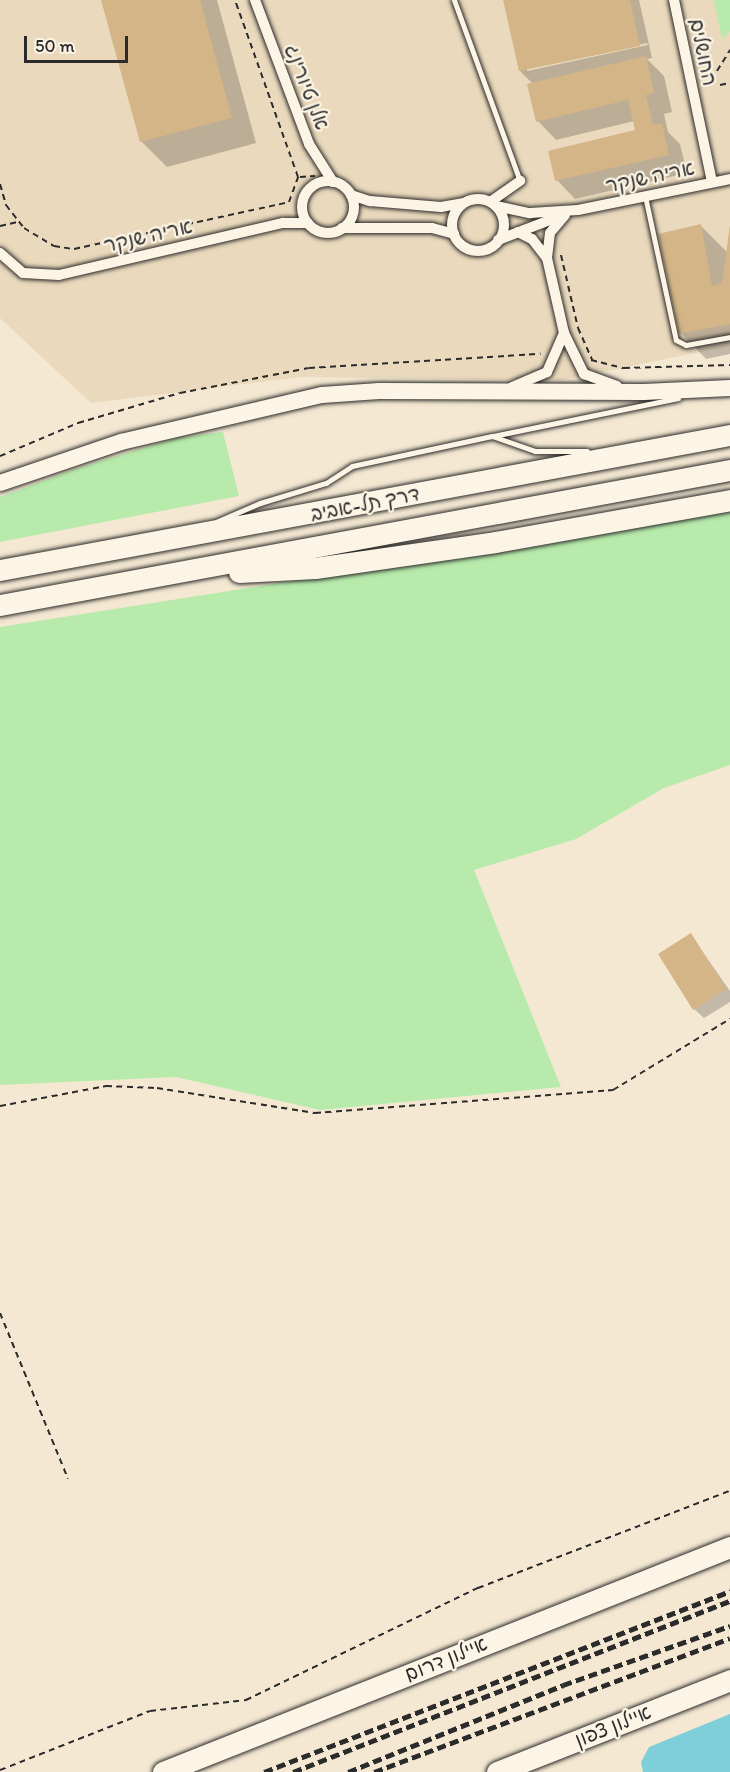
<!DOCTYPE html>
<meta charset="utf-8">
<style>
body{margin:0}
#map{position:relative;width:730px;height:1772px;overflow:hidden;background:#f4e8d2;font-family:Itim,"Playpen Sans Hebrew",sans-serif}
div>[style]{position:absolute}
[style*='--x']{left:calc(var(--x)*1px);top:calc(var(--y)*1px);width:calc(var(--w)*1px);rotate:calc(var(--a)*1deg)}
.built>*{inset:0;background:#ead9bc}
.green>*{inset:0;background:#b7eaab}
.water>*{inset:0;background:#7ecfd9}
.shadow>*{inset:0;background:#0003}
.building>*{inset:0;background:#d3b587}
.path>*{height:2px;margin-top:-1px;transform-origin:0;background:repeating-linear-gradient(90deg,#2b2b2b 0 6px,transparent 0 10.5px)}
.roads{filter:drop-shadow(0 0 2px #2b2b2b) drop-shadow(0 0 2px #2b2b2b)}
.lane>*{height:5px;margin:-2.5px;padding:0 2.5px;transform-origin:2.5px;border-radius:2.5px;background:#fcf5e5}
.street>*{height:10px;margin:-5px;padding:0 5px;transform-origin:5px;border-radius:5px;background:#fcf5e5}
.street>.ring{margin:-5px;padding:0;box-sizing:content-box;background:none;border:10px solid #fcf5e5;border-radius:50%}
.secondary>*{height:16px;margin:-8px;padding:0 8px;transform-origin:8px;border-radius:8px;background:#fcf5e5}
.highway>*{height:21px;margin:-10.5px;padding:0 10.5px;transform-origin:10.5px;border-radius:10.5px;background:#fcf5e5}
.rail>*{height:4.5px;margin-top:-2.25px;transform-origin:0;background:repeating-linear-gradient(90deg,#2b2b2b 0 9px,transparent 0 13.5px)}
span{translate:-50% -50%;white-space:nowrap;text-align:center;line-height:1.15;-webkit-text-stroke:4.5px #fcf5e5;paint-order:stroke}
.street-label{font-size:20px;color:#2b2b2b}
.scale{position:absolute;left:24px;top:36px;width:104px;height:27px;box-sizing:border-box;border:3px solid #2b2b2b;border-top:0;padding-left:8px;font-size:18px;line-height:21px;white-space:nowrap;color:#2b2b2b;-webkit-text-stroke:4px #fcf5e5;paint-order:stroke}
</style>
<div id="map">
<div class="built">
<div style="clip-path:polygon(0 0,730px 0,730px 346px,562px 380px,301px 377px,91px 403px,0 318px)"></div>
</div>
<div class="green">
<div style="clip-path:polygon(714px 0,730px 0,730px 31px,722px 39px)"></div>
<div style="clip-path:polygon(223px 432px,239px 496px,0 542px,0 497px,75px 469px,176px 438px)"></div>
<div style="clip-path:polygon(730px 512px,730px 765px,664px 788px,576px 839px,474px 870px,561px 1087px,320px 1110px,176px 1077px,0 1085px,0 627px)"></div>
</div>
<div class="water">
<div style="clip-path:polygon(730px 1714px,730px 1772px,643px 1772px,641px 1762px,649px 1747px)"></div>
</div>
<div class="shadow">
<div style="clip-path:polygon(103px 0,217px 0,256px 143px,167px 167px,141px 141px)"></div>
<div style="clip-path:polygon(evenodd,505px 0,639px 0,652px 58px,647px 59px,664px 76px,672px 112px,664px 114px,668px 132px,680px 144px,687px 173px,575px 199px,557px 180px,637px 131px,634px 121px,556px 140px,538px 121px,533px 84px,520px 71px,505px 0,647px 43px,648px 45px,527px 71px,527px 68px,647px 43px)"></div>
<div style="clip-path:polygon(700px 225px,727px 252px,730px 225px,730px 354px,706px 359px,681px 333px)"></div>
<div style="clip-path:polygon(691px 935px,730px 991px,730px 1002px,704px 1018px,694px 1009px)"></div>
</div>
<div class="building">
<div style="clip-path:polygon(101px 0,200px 0,232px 118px,140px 142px)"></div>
<div style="clip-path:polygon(503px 0,630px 0,640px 46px,519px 71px)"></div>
<div style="clip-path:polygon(646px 56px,654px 93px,646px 95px,653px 125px,662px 123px,669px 155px,555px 181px,548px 151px,635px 130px,628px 100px,536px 122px,527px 84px)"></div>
<div style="clip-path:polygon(701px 224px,712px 286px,722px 283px,730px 226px,730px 324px,679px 334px,658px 234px)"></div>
<div style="clip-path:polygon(691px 933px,726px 989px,693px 1010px,658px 954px)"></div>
</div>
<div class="path">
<div style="--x:717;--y:71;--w:25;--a:-58"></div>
<div style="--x:720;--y:85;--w:10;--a:-11"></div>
<div style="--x:300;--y:177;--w:15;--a:-4"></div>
<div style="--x:0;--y:184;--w:22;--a:74"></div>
<div style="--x:6;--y:205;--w:29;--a:52"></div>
<div style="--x:24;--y:228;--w:35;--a:31"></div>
<div style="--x:54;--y:246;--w:20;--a:9"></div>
<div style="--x:74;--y:249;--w:220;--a:-12.3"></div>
<div style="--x:289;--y:202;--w:27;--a:-70"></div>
<div style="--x:298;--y:177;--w:188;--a:-109.6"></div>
<div style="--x:0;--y:226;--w:18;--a:-13"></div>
<div style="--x:561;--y:255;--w:75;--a:76.9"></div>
<div style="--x:578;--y:328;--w:36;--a:66"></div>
<div style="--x:591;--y:360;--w:34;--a:14"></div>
<div style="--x:624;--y:368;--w:106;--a:-1.6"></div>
<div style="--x:0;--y:456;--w:85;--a:-22.9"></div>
<div style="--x:78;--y:423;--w:106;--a:-16.4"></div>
<div style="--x:180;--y:393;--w:131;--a:-11"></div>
<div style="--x:309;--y:368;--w:232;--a:-3.5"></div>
<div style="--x:0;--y:1106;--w:108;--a:-10.7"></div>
<div style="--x:106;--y:1086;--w:51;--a:2.2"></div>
<div style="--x:157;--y:1088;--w:160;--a:9"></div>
<div style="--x:315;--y:1113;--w:299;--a:-4.4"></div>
<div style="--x:613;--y:1090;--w:137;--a:-31.3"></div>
<div style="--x:0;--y:1313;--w:179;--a:67.7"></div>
<div style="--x:0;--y:1770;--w:161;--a:-21.5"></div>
<div style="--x:150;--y:1711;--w:97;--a:-6.5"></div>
<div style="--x:246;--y:1700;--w:258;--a:-25.8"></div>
<div style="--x:478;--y:1588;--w:270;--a:-21.1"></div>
</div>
<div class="roads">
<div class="lane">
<div style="--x:454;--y:0;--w:193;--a:70"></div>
<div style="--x:645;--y:196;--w:147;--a:77.9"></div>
<div style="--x:676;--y:340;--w:11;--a:27"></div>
<div style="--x:686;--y:345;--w:45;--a:-10.3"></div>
<div style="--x:493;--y:436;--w:189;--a:-11.6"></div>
<div style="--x:218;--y:521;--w:46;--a:-23.2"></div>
<div style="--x:260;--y:503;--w:69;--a:-16.9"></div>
<div style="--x:326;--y:483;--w:31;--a:-33"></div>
<div style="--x:352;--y:466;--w:143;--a:-12.1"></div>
<div style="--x:492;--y:436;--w:46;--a:19.2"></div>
<div style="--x:535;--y:451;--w:52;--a:0"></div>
</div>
<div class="street">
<div style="--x:255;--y:0;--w:154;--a:69.4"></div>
<div style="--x:309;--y:144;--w:45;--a:57.7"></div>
<div style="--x:674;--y:0;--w:186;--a:78.2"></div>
<div class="ring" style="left:302px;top:181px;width:42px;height:42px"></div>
<div style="--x:351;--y:195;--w:20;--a:18"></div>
<div style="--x:370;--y:201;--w:71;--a:4.8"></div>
<div style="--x:441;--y:207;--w:22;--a:-10"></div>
<div class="ring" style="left:452px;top:199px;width:42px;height:42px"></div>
<div style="--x:490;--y:202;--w:37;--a:-35"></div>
<div style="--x:496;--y:206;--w:35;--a:12"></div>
<div style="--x:530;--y:213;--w:48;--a:-3.6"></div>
<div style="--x:578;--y:210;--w:155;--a:-11.5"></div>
<div style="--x:565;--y:215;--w:23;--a:130"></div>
<div style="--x:550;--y:233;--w:25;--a:97"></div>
<div style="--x:547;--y:258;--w:77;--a:77.2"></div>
<div style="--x:564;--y:333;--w:46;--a:64"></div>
<div style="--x:584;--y:374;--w:35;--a:20"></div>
<div style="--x:342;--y:228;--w:90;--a:0"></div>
<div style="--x:432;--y:228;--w:23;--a:15"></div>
<div style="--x:518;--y:232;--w:16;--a:27"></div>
<div style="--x:532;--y:239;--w:24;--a:52"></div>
<div style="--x:498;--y:240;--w:70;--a:-21"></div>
<div style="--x:0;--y:253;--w:30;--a:41"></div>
<div style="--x:23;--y:273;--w:36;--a:3"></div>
<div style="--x:59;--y:275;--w:230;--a:-13.1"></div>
<div style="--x:283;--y:223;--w:25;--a:0"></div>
<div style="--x:512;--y:387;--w:38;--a:-23"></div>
<div style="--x:547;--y:372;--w:43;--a:-66.4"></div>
</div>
<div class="secondary">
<div style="--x:0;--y:483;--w:128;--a:-18.7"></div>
<div style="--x:121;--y:442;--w:206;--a:-13.2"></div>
<div style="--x:322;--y:395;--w:57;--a:-4"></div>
<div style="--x:379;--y:391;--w:265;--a:0.2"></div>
<div style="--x:644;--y:392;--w:86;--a:-2.7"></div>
</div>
<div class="highway">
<div style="--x:0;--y:570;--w:742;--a:-10.48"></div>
<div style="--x:239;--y:572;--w:76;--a:-3"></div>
<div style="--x:315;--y:568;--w:182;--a:-8.2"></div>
<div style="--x:495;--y:542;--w:239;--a:-10.1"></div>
<div style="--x:0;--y:605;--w:742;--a:-10.48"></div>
<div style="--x:163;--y:1772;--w:610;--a:-21.64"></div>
<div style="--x:497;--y:1772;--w:251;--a:-21.5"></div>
</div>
</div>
<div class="rail">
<div style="--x:264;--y:1772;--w:500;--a:-21.2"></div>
<div style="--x:293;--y:1772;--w:469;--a:-21.4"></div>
<div style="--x:348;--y:1772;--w:232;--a:-22"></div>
<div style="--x:563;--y:1685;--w:177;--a:-19.5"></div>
<div style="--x:374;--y:1772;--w:380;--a:-20.6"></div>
</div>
<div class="street-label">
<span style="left:703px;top:52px;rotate:78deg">החושלים</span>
<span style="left:307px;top:87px;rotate:69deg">אלן טיורינג</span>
<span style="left:650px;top:177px;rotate:-12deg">אריה שנקר</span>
<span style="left:148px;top:236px;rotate:-13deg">אריה שנקר</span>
<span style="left:365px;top:504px;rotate:-11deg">דרך תל-אביב</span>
<span style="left:446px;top:1659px;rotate:-22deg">איילון דרום</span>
<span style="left:613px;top:1726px;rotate:-22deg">איילון צפון</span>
</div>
<div class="scale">50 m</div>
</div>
